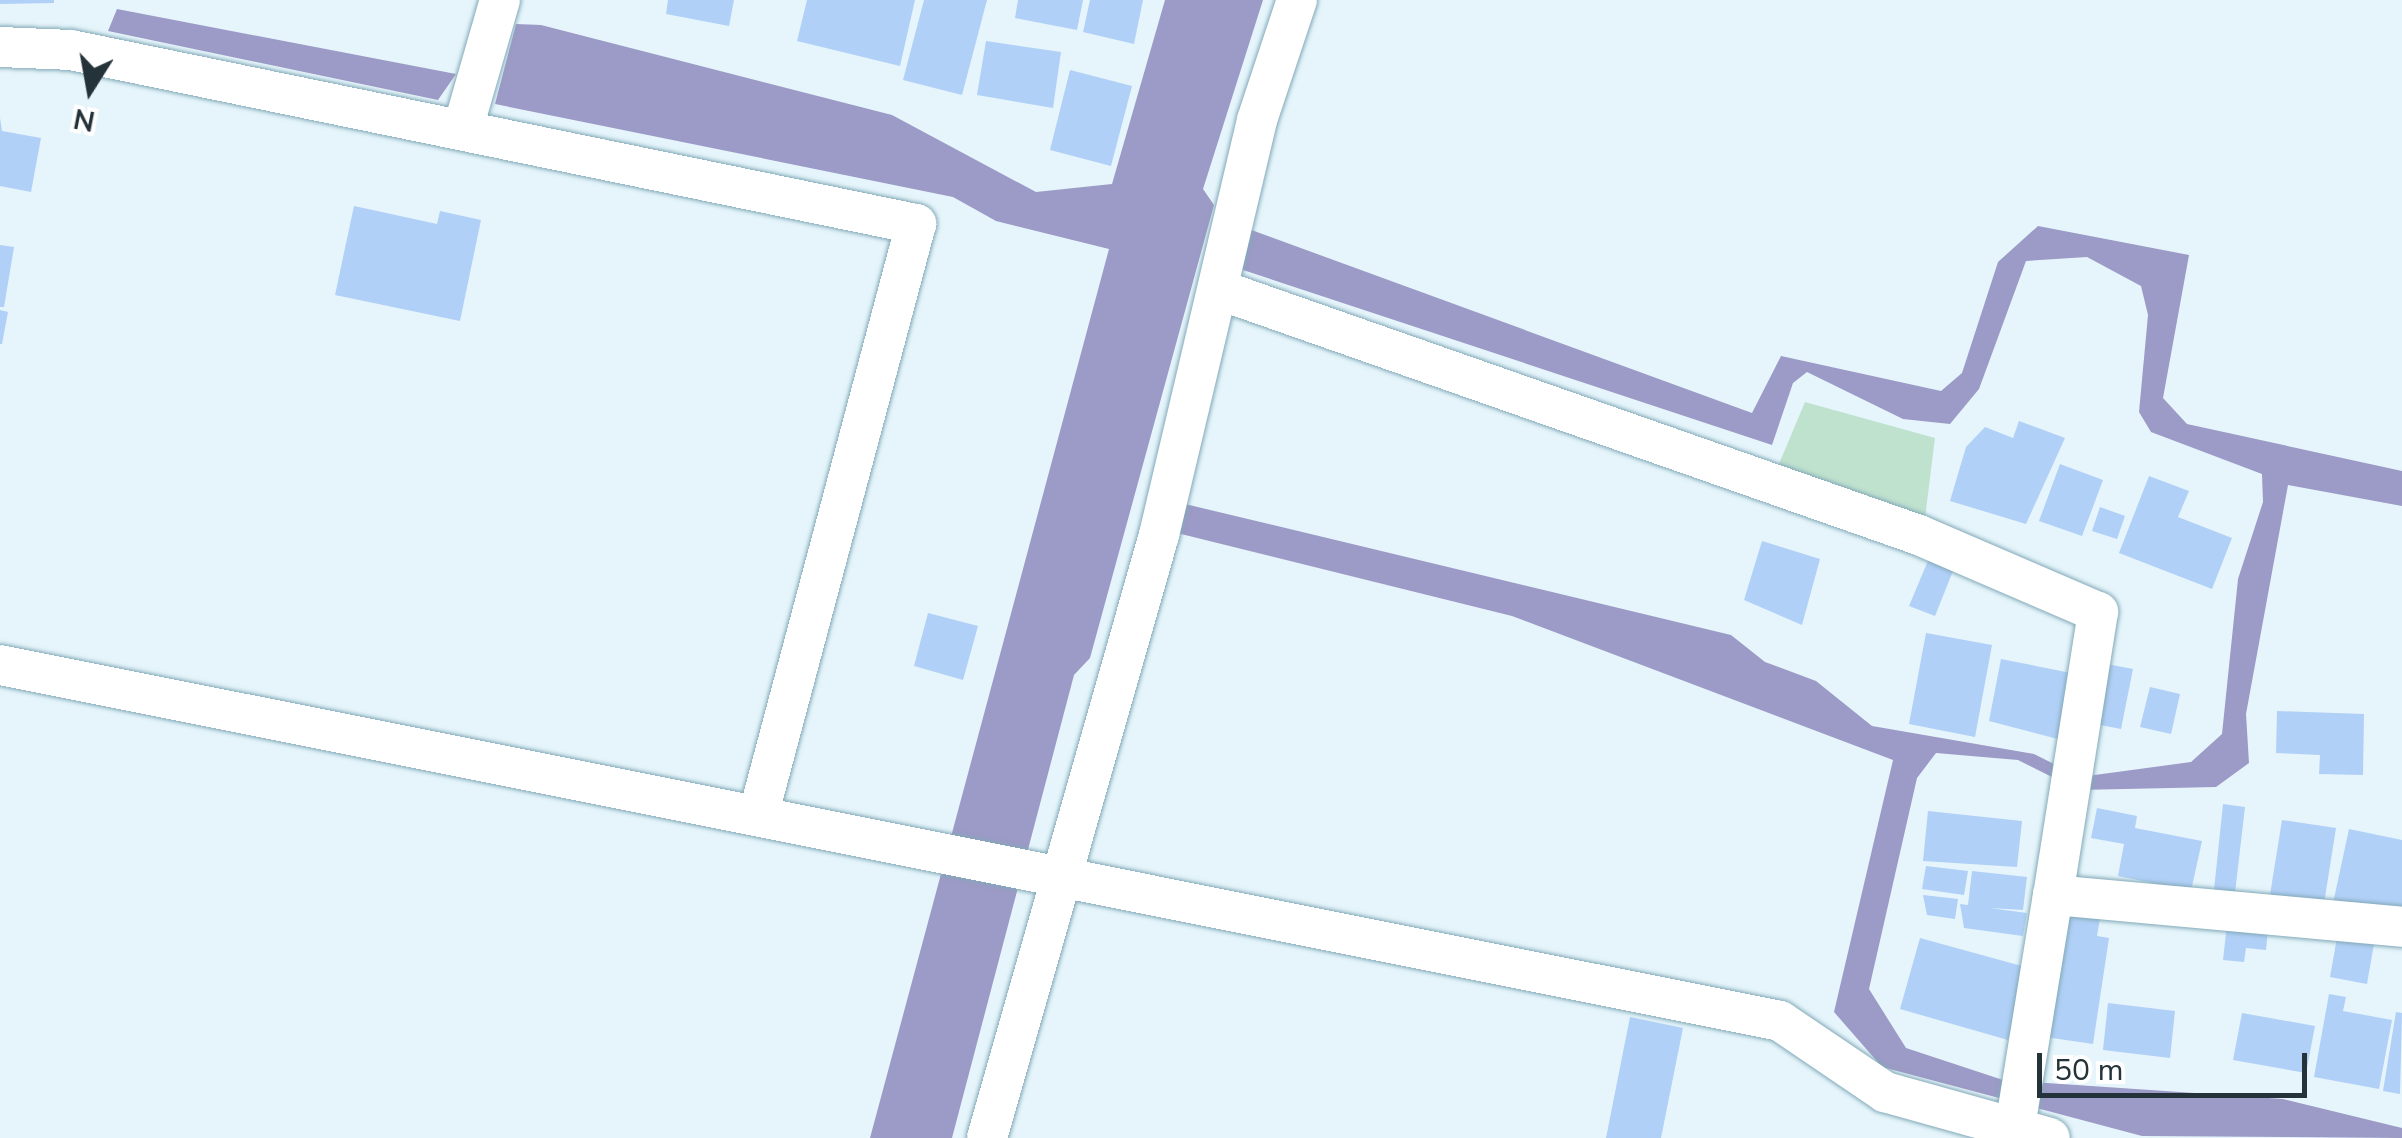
<!DOCTYPE html>
<style>
body{margin:0}
#map{position:relative;width:2402px;height:1138px;overflow:hidden;background:#e5f5fb;font-family:"Nunito Sans",sans-serif}
div>[style]{position:absolute}
[style*='--x']{left:calc(var(--x)*1px);top:calc(var(--y)*1px);width:calc(var(--w)*1px);rotate:calc(var(--a)*1deg)}
.green>*{inset:0;background:#bfe2ce}
.water>*{inset:0;background:#9c9ac6}
.building>*{inset:0;background:#b1d0f7}
.roads{filter:drop-shadow(0 0 2px #82a9b8) drop-shadow(0 0 2px #82a9b8)}
.street>*{height:40px;margin:-20px;padding:0 20px;transform-origin:20px;border-radius:20px;background:#fff}
span{translate:-50% -50%;white-space:nowrap;text-align:center;line-height:1.15;-webkit-text-stroke:8px #fff;paint-order:stroke}
.north{position:absolute;left:40px;top:40px;width:100px;height:100px;-webkit-text-stroke:8px #fff;paint-order:stroke;rotate:191deg;font-size:28px;font-weight:700;line-height:40px;text-align:center;color:#233339}
.north::after{content:'';display:block;margin:auto;width:35px;height:45px;background:#233339;clip-path:polygon(50% 0,100% 100%,50% 72%,0 100%)}
.scale{position:absolute;left:2037px;top:1053px;width:270px;height:45px;box-sizing:border-box;border:5px solid #233339;border-top:0;padding-left:12px;font-size:30px;line-height:35px;white-space:nowrap;color:#233339;-webkit-text-stroke:8px #fff;paint-order:stroke}
</style>
<div id="map">
<div class="green">
<div style="clip-path:polygon(1805px 402px,1935px 438px,1924px 526px,1776px 471px)"></div>
</div>
<div class="water">
<div style="clip-path:polygon(1165px 0,1263px 0,1203px 189px,1214px 205px,1090px 658px,1074px 675px,952px 1138px,870px 1138px,1109px 249px,996px 221px,953px 197px,495px 104px,516px 24px,541px 25px,892px 115px,1036px 192px,1112px 184px)"></div>
<div style="clip-path:polygon(117px 9px,456px 74px,438px 100px,108px 31px)"></div>
<div style="clip-path:polygon(2038px 226px,2189px 255px,2163px 398px,2187px 424px,2402px 471px,2402px 506px,2288px 485px,2246px 714px,2249px 763px,2216px 787px,2078px 790px,2018px 760px,1936px 753px,1917px 778px,1869px 989px,1906px 1048px,2003px 1080px,2283px 1099px,2402px 1128px,2402px 1138px,2142px 1136px,1882px 1067px,1834px 1012px,1893px 760px,1512px 616px,1173px 532px,1181px 503px,1731px 635px,1765px 662px,1816px 681px,1872px 726px,2034px 754px,2080px 777px,2191px 762px,2222px 734px,2238px 579px,2263px 502px,2262px 474px,2151px 432px,2139px 412px,2148px 315px,2141px 286px,2087px 257px,2026px 261px,1979px 389px,1950px 424px,1903px 419px,1807px 372px,1793px 383px,1772px 445px,1237px 268px,1246px 228px,1752px 413px,1781px 356px,1941px 391px,1962px 373px,1998px 262px)"></div>
</div>
<div class="building">
<div style="clip-path:polygon(0 0,54px 0,54px 3px,0 4px)"></div>
<div style="clip-path:polygon(668px 0,734px 0,729px 26px,666px 14px)"></div>
<div style="clip-path:polygon(807px 0,915px 0,900px 66px,797px 41px)"></div>
<div style="clip-path:polygon(924px 0,987px 0,962px 95px,903px 80px)"></div>
<div style="clip-path:polygon(1018px 0,1083px 0,1077px 30px,1015px 18px)"></div>
<div style="clip-path:polygon(1090px 0,1143px 0,1134px 44px,1083px 32px)"></div>
<div style="clip-path:polygon(986px 41px,1061px 52px,1053px 108px,977px 95px)"></div>
<div style="clip-path:polygon(1070px 70px,1132px 86px,1111px 166px,1050px 150px)"></div>
<div style="clip-path:polygon(0 118px,2px 131px,41px 138px,31px 192px,0 186px)"></div>
<div style="clip-path:polygon(354px 206px,437px 224px,440px 211px,481px 220px,460px 321px,335px 295px)"></div>
<div style="clip-path:polygon(0 245px,14px 247px,4px 307px,0 307px)"></div>
<div style="clip-path:polygon(0 310px,8px 312px,2px 344px,0 344px)"></div>
<div style="clip-path:polygon(2019px 421px,2065px 438px,2026px 524px,1950px 501px,1966px 447px,1985px 427px,2013px 438px)"></div>
<div style="clip-path:polygon(2060px 464px,2103px 480px,2082px 536px,2039px 521px)"></div>
<div style="clip-path:polygon(2149px 476px,2189px 491px,2178px 517px,2232px 538px,2212px 589px,2119px 553px)"></div>
<div style="clip-path:polygon(2100px 507px,2125px 516px,2117px 539px,2092px 531px)"></div>
<div style="clip-path:polygon(1762px 541px,1820px 559px,1802px 625px,1744px 600px)"></div>
<div style="clip-path:polygon(1930px 556px,1955px 566px,1935px 616px,1909px 606px)"></div>
<div style="clip-path:polygon(928px 613px,978px 626px,963px 680px,914px 666px)"></div>
<div style="clip-path:polygon(1926px 633px,1992px 645px,1975px 737px,1909px 724px)"></div>
<div style="clip-path:polygon(2001px 659px,2081px 675px,2069px 742px,1989px 721px)"></div>
<div style="clip-path:polygon(2107px 664px,2133px 669px,2121px 729px,2095px 724px)"></div>
<div style="clip-path:polygon(2150px 687px,2180px 694px,2171px 734px,2140px 727px)"></div>
<div style="clip-path:polygon(2277px 711px,2364px 714px,2363px 775px,2319px 774px,2320px 755px,2276px 753px)"></div>
<div style="clip-path:polygon(2223px 804px,2245px 807px,2235px 893px,2214px 890px)"></div>
<div style="clip-path:polygon(2097px 808px,2137px 816px,2135px 828px,2202px 841px,2191px 891px,2118px 876px,2124px 844px,2091px 838px)"></div>
<div style="clip-path:polygon(1928px 811px,2022px 821px,2017px 867px,1923px 861px)"></div>
<div style="clip-path:polygon(2282px 820px,2336px 828px,2323px 910px,2269px 901px)"></div>
<div style="clip-path:polygon(2349px 829px,2402px 840px,2402px 910px,2332px 908px)"></div>
<div style="clip-path:polygon(1926px 866px,1968px 871px,1964px 895px,1922px 889px)"></div>
<div style="clip-path:polygon(1972px 871px,2027px 877px,2023px 910px,1990px 908px,2027px 913px,2023px 936px,1964px 928px,1960px 904px,1968px 905px)"></div>
<div style="clip-path:polygon(1923px 895px,1958px 899px,1955px 919px,1927px 915px)"></div>
<div style="clip-path:polygon(2065px 907px,2101px 913px,2097px 936px,2109px 938px,2093px 1044px,2045px 1037px)"></div>
<div style="clip-path:polygon(2228px 915px,2269px 920px,2266px 950px,2246px 948px,2244px 962px,2223px 960px)"></div>
<div style="clip-path:polygon(2338px 932px,2375px 938px,2367px 984px,2330px 977px)"></div>
<div style="clip-path:polygon(1920px 938px,2029px 968px,2008px 1040px,1900px 1009px)"></div>
<div style="clip-path:polygon(2329px 994px,2346px 997px,2343px 1011px,2392px 1020px,2379px 1089px,2314px 1077px)"></div>
<div style="clip-path:polygon(2108px 1003px,2175px 1011px,2170px 1058px,2103px 1050px)"></div>
<div style="clip-path:polygon(2396px 1012px,2402px 1013px,2400px 1094px,2383px 1091px)"></div>
<div style="clip-path:polygon(2242px 1013px,2315px 1026px,2306px 1073px,2233px 1060px)"></div>
<div style="clip-path:polygon(1630px 1017px,1683px 1028px,1661px 1138px,1606px 1138px)"></div>
</div>
<div class="roads">
<div class="street">
<div style="--x:0;--y:47;--w:71;--a:2.4"></div>
<div style="--x:71;--y:50;--w:863;--a:11.64"></div>
<div style="--x:916;--y:224;--w:613;--a:104.94"></div>
<div style="--x:463;--y:128;--w:133;--a:-73.9"></div>
<div style="--x:1220;--y:290;--w:741;--a:19.32"></div>
<div style="--x:1919;--y:535;--w:195;--a:23.3"></div>
<div style="--x:2098;--y:612;--w:287;--a:99"></div>
<div style="--x:0;--y:665;--w:1815;--a:11.31"></div>
<div style="--x:1780;--y:1021;--w:127;--a:34.1"></div>
<div style="--x:1885;--y:1092;--w:171;--a:15.6"></div>
<div style="--x:2015;--y:1127;--w:235;--a:-80.7"></div>
<div style="--x:2053;--y:895;--w:350;--a:5.2"></div>
<div style="--x:987;--y:1138;--w:627;--a:-74.08"></div>
<div style="--x:1159;--y:535;--w:426;--a:-76.7"></div>
<div style="--x:1257;--y:120;--w:126;--a:-71.6"></div>
</div>
</div>
<div class="north">N</div>
<div class="scale">50 m</div>
</div>
